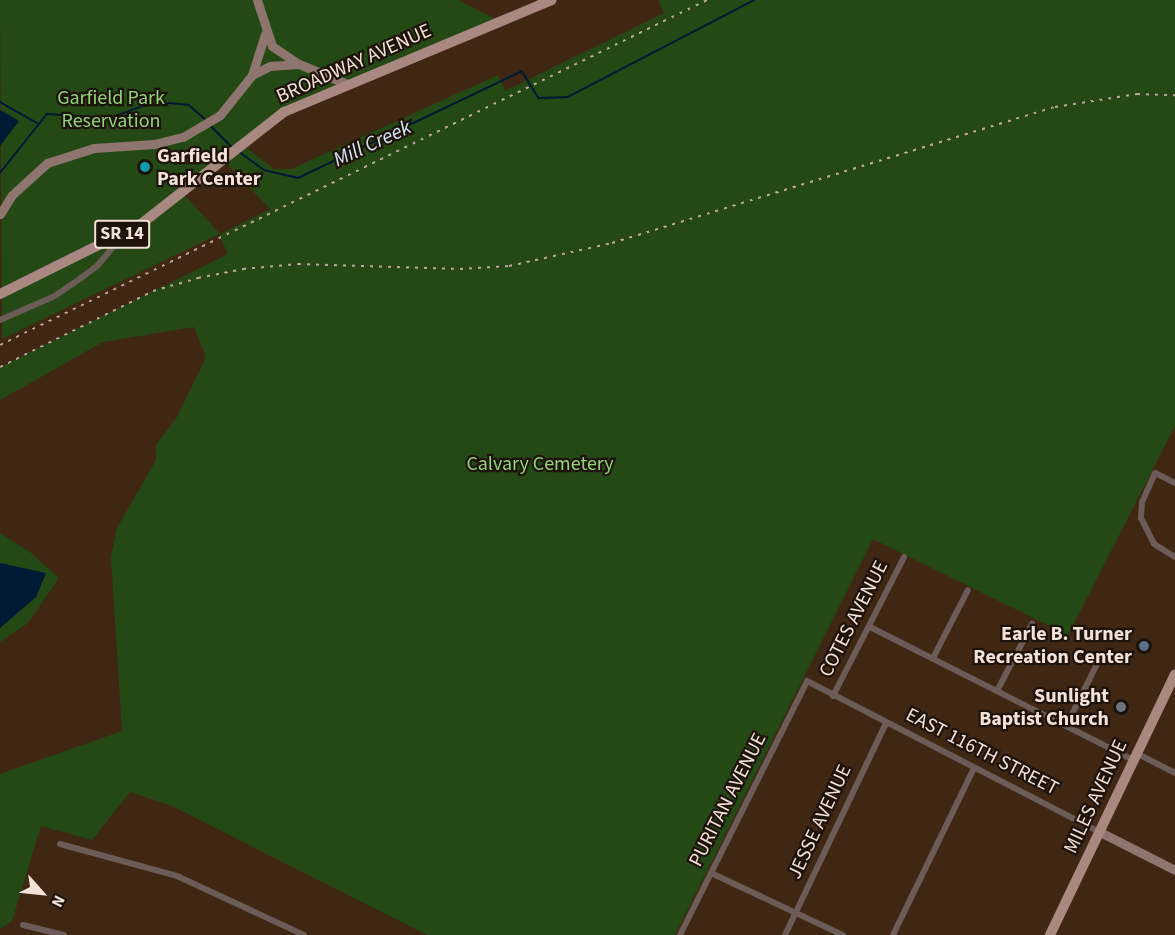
<!DOCTYPE html>
<style>
body{margin:0}
#map{position:relative;width:1175px;height:935px;overflow:hidden;background:#402714;font-family:"Source Sans 3",sans-serif}
div>[style]{position:absolute}
[style*='--x']{left:calc(var(--x)*1px);top:calc(var(--y)*1px);width:calc(var(--w)*1px);rotate:calc(var(--a)*1deg)}
.green>*{inset:0;background:#254915}
.water>*{inset:0;background:#001935}
.stream>*{height:1.5px;margin:-0.75px;padding:0 0.75px;transform-origin:0.75px;border-radius:0.75px;background:#001935}
.street>*{height:6px;margin:-3px;padding:0 3px;transform-origin:3px;border-radius:3px;background:#6b5c58}
.secondary>*{height:9px;margin:-4.5px;padding:0 4.5px;transform-origin:4.5px;border-radius:4.5px;background:#8e756f}
.primary>*{height:10px;margin:-5px;padding:0 5px;transform-origin:5px;border-radius:5px;background:#a88880}
.rail>*{height:1.5px;margin-top:-0.75px;transform-origin:0;background:repeating-linear-gradient(90deg,#bca89b 0 3px,transparent 0 9px)}
.dots>*{width:16px;height:16px;translate:-50% -50%;box-sizing:border-box;border:3px solid #1e130b;border-radius:50%}
span{translate:-50% -50%;white-space:nowrap;text-align:center;line-height:1.15;-webkit-text-stroke:4.5px #1e130b;paint-order:stroke}
.shield-label span{padding:2px 4px;background:#1e130b;border:2px solid;border-radius:4px;-webkit-text-stroke-width:0}
.shield-label{font-size:18px;color:#f3e2d7;font-weight:700}
.street-label{font-size:20px;color:#f3e2d7}
.park-label{font-size:20px;color:#91d478}
.poi-label{font-size:20px;color:#f3e2d7;font-weight:700}
.left{translate:0 -50%;text-align:left}
.right{translate:-100% -50%;text-align:right}
.water-label{font-size:21px;color:#d4e4f4;font-style:italic}
.north{position:absolute;left:12px;top:863px;width:60px;height:60px;-webkit-text-stroke:4px #1e130b;paint-order:stroke;rotate:117deg;font-size:16px;font-weight:700;line-height:24px;text-align:center;color:#f3e2d7}
.north::after{content:'';display:block;margin:auto;width:21px;height:27px;background:#f3e2d7;clip-path:polygon(50% 0,100% 100%,50% 72%,0 100%)}
</style>
<div id="map">
<div class="green">
<div style="clip-path:polygon(evenodd,0 0,458px 0,499px 21px,314px 96px,243px 145px,274px 169px,291px 169px,498px 75px,505px 91px,664px 13px,658px 0,1175px 0,1175px 426px,1068px 635px,873px 539px,675px 935px,427px 935px,172px 806px,130px 792px,92px 840px,41px 826px,12px 921px,0 929px,0 774px,122px 731px,111px 557px,117px 528px,156px 460px,156px 445px,177px 417px,206px 357px,194px 327px,103px 342px,0 400px,0 367px,228px 254px,219px 234px,2px 339px,0 0,224px 161px,270px 209px,220px 234px,183px 193px,224px 161px)"></div>
<div style="clip-path:polygon(0 533px,30px 552px,59px 578px,28px 623px,0 642px,0 628px,36px 597px,46px 574px,0 563px)"></div>
</div>
<div class="water">
<div style="clip-path:polygon(0 110px,19px 121px,0 146px)"></div>
<div style="clip-path:polygon(0 563px,46px 573px,36px 597px,0 628px)"></div>
</div>
<div class="stream">
<div style="--x:0;--y:102;--w:43;--a:29.6"></div>
<div style="--x:210;--y:125;--w:31;--a:45"></div>
<div style="--x:241;--y:153;--w:29;--a:36"></div>
<div style="--x:264;--y:170;--w:35;--a:13"></div>
<div style="--x:298;--y:178;--w:248;--a:-25.5"></div>
<div style="--x:522;--y:71;--w:32;--a:58"></div>
<div style="--x:539;--y:98;--w:29;--a:-2"></div>
<div style="--x:568;--y:97;--w:210;--a:-27.5"></div>
<div style="--x:0;--y:173;--w:75;--a:-51.5"></div>
<div style="--x:47;--y:114;--w:63;--a:3.6"></div>
<div style="--x:110;--y:118;--w:35;--a:-20"></div>
<div style="--x:143;--y:106;--w:27;--a:-6"></div>
<div style="--x:170;--y:103;--w:19;--a:6"></div>
<div style="--x:189;--y:105;--w:21;--a:41"></div>
</div>
<div class="street">
<div style="--x:0;--y:320;--w:58;--a:-23.5"></div>
<div style="--x:53;--y:297;--w:34;--a:-34"></div>
<div style="--x:81;--y:278;--w:21;--a:-37"></div>
<div style="--x:98;--y:265;--w:39;--a:-50"></div>
<div style="--x:1175;--y:483;--w:22;--a:-153"></div>
<div style="--x:1155;--y:473;--w:32;--a:114"></div>
<div style="--x:1142;--y:502;--w:16;--a:94"></div>
<div style="--x:1141;--y:518;--w:29;--a:63"></div>
<div style="--x:1154;--y:544;--w:25;--a:32"></div>
<div style="--x:870;--y:627;--w:295;--a:26.8"></div>
<div style="--x:933;--y:658;--w:76;--a:-62.8"></div>
<div style="--x:997;--y:691;--w:76;--a:-62.4"></div>
<div style="--x:833;--y:696;--w:156;--a:-62.9"></div>
<div style="--x:1066;--y:726;--w:76;--a:-63.4"></div>
<div style="--x:1136;--y:753;--w:44;--a:27.1"></div>
<div style="--x:60;--y:844;--w:121;--a:15.3"></div>
<div style="--x:177;--y:876;--w:140;--a:24.9"></div>
<div style="--x:711;--y:873;--w:146;--a:25.2"></div>
<div style="--x:23;--y:925;--w:42;--a:13.7"></div>
<div style="--x:680;--y:935;--w:284;--a:-63.4"></div>
<div style="--x:807;--y:681;--w:330;--a:27.3"></div>
<div style="--x:785;--y:935;--w:235;--a:-64.5"></div>
<div style="--x:893;--y:935;--w:186;--a:-64.1"></div>
</div>
<div class="secondary">
<div style="--x:257;--y:0;--w:48;--a:71.9"></div>
<div style="--x:272;--y:46;--w:32;--a:34"></div>
<div style="--x:299;--y:64;--w:52;--a:22.6"></div>
<div style="--x:252;--y:75;--w:43;--a:-72.4"></div>
<div style="--x:0;--y:214;--w:22;--a:-58"></div>
<div style="--x:12;--y:195;--w:47;--a:-42.4"></div>
<div style="--x:47;--y:163;--w:49;--a:-17.7"></div>
<div style="--x:94;--y:148;--w:60;--a:-3.8"></div>
<div style="--x:154;--y:144;--w:30;--a:-14"></div>
<div style="--x:183;--y:137;--w:43;--a:-30.7"></div>
<div style="--x:220;--y:115;--w:51;--a:-51.3"></div>
<div style="--x:252;--y:75;--w:20;--a:-27"></div>
<div style="--x:270;--y:66;--w:29;--a:-4"></div>
<div style="--x:1100;--y:832;--w:84;--a:26.9"></div>
</div>
<div class="primary">
<div style="--x:0;--y:294;--w:157;--a:-26.4"></div>
<div style="--x:141;--y:224;--w:182;--a:-38.1"></div>
<div style="--x:284;--y:112;--w:290;--a:-22.7"></div>
<div style="--x:1050;--y:935;--w:289;--a:-64.4"></div>
</div>
<div class="rail">
<div style="--x:0;--y:345;--w:787;--a:-26.01"></div>
<div style="--x:0;--y:367;--w:171;--a:-26.4"></div>
<div style="--x:153;--y:291;--w:47;--a:-16.1"></div>
<div style="--x:198;--y:278;--w:46;--a:-11.3"></div>
<div style="--x:243;--y:269;--w:55;--a:-5.2"></div>
<div style="--x:298;--y:264;--w:162;--a:1.8"></div>
<div style="--x:460;--y:269;--w:49;--a:-3.5"></div>
<div style="--x:509;--y:266;--w:106;--a:-12.6"></div>
<div style="--x:612;--y:243;--w:463;--a:-17.1"></div>
<div style="--x:1055;--y:107;--w:83;--a:-9"></div>
<div style="--x:1137;--y:94;--w:38;--a:2"></div>
</div>
<div class="dots">
<div style="left:145px;top:167px;background:#0f9aa8"></div>
<div style="left:1144px;top:646px;background:#5c6f8a"></div>
<div style="left:1121px;top:707px;background:#6b7280"></div>
</div>
<div class="shield-label">
<span style="left:122px;top:234px">SR 14</span>
</div>
<div class="street-label">
<span style="left:354px;top:64px;rotate:-24deg">BROADWAY AVENUE</span>
<span style="left:854px;top:619px;rotate:-63deg">COTES AVENUE</span>
<span style="left:982px;top:752px;rotate:27deg">EAST 116TH STREET</span>
<span style="left:1096px;top:797px;rotate:-65deg">MILES AVENUE</span>
<span style="left:728px;top:800px;rotate:-63deg">PURITAN AVENUE</span>
<span style="left:820px;top:822px;rotate:-65deg">JESSE AVENUE</span>
</div>
<div class="park-label">
<span style="left:111px;top:110px">Garfield Park<br>Reservation</span>
<span style="left:540px;top:464px">Calvary Cemetery</span>
</div>
<div class="poi-label">
<span class="left" style="left:157px;top:168px">Garfield<br>Park Center</span>
<span class="right" style="left:1132px;top:646px">Earle B. Turner<br>Recreation Center</span>
<span class="right" style="left:1109px;top:708px">Sunlight<br>Baptist Church</span>
</div>
<div class="water-label">
<span style="left:372px;top:143px;rotate:-25deg">Mill Creek</span>
</div>
<div class="north">N</div>
</div>
